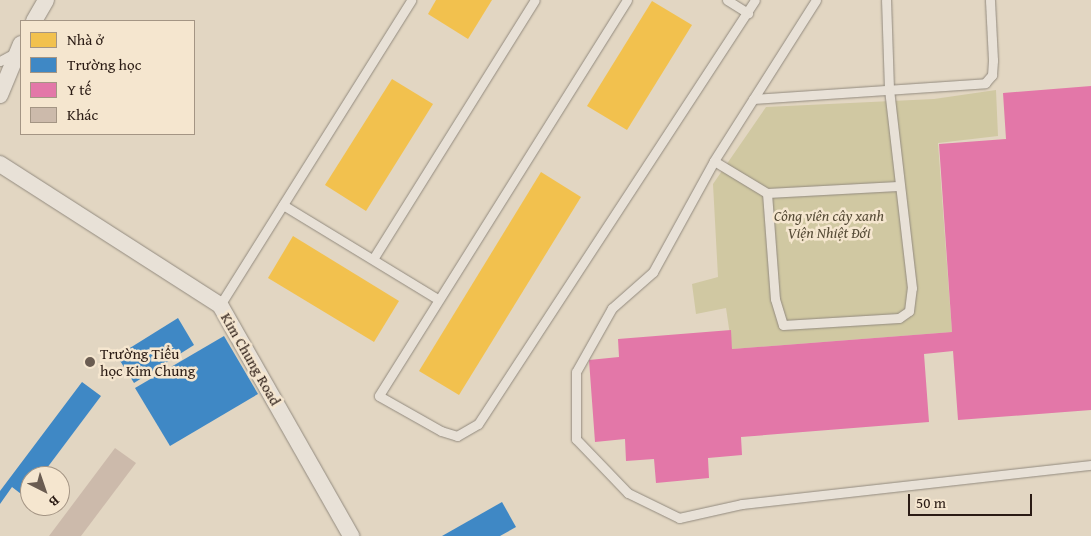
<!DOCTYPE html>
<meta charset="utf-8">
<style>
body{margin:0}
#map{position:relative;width:1091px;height:536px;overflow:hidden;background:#e2d6c2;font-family:"Gentium Book Plus",serif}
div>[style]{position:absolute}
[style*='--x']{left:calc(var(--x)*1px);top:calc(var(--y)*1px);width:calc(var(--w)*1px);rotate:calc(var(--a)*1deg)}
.green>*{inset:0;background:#d0c8a2}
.homes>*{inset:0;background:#f2c14e}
.schools>*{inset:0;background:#3f88c5}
.health>*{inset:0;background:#e377a8}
.building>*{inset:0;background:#ccbaab}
.roads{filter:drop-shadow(0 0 1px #928a7e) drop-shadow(0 0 1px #928a7e)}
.lane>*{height:9px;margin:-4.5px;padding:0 4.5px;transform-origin:4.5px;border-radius:4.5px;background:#e8e1d7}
.street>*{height:16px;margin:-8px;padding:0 8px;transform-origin:8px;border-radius:8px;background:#e8e1d7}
.dots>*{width:14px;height:14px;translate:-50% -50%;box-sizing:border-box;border:2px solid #f5e6cf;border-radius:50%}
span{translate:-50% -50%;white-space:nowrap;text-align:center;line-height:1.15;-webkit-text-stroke:5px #f5e6cf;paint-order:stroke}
.park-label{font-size:15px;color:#574c37;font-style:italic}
.poi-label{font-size:15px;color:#2a1b14}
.left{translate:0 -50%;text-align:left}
.street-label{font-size:15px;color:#2a1b14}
.legend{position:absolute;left:20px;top:20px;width:175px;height:115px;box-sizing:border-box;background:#f5e6cf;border:1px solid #a49584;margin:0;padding:6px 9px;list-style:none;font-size:15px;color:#2a1b14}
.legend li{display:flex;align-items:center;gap:10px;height:25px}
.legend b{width:25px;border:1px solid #a49584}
.north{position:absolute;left:20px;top:466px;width:50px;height:50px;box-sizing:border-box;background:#f5e6cf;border:1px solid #a49584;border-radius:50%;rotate:139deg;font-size:14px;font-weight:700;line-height:20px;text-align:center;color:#2a1b14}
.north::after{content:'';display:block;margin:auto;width:18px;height:22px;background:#6a5c51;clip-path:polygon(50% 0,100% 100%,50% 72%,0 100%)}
.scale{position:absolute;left:908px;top:494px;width:124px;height:22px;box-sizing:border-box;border:2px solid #2a1b14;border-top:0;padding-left:6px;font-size:15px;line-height:18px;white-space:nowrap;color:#2a1b14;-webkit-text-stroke:4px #f5e6cf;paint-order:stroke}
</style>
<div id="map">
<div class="green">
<div style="clip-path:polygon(996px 90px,998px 136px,938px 143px,952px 332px,732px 349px,726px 308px,696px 314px,692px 284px,718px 277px,713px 184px,766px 107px,934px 99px)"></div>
</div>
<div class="homes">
<div style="clip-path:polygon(436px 0,492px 0,468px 39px,428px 14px)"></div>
<div style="clip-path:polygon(652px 1px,692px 25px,627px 130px,587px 106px)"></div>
<div style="clip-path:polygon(392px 79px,433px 104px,366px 211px,325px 185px)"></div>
<div style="clip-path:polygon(541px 172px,581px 197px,459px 395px,419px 371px)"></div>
<div style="clip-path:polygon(293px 236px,399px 301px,374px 342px,268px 278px)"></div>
</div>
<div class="schools">
<div style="clip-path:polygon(178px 318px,194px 345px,134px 383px,117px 356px)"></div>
<div style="clip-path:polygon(224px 336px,258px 394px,170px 446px,135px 388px)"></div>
<div style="clip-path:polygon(82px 382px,101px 396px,41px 476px,30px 476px,25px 497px,12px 487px,0 504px,0 491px)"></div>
<div style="clip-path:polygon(502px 502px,516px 527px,500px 536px,442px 536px)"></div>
</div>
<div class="health">
<div style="clip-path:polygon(1091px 86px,1091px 410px,958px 420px,953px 351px,924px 354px,929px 422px,741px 437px,742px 455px,708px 458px,709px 478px,656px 483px,654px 459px,626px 461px,625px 439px,595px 442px,589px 360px,619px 357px,618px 339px,731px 330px,732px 349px,952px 332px,939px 144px,1006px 139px,1003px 93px)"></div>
</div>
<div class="building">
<div style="clip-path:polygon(115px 448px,136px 463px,81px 536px,49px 536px)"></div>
</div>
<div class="roads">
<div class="lane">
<div style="--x:627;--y:0;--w:467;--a:122.1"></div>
<div style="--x:379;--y:396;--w:71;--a:29.4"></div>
<div style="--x:441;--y:431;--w:17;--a:17"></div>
<div style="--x:457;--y:436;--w:24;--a:-30"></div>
<div style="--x:478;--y:424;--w:506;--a:-56.84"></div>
<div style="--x:727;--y:0;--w:25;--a:32"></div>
<div style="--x:816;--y:0;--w:191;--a:122.4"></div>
<div style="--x:714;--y:161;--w:127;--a:118.8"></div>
<div style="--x:653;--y:272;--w:55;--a:138.7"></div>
<div style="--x:612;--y:308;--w:73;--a:119.4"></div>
<div style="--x:576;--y:372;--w:67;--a:90"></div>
<div style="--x:576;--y:439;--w:75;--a:46.1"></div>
<div style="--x:628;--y:493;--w:57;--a:26.1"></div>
<div style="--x:679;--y:518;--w:65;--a:-12.5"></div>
<div style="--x:742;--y:504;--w:351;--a:-6.4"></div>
<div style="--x:0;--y:61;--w:19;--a:-28"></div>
<div style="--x:753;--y:99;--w:233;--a:-3.9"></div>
<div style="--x:985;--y:83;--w:11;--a:-49"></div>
<div style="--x:992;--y:75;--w:15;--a:-86"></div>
<div style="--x:993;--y:60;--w:60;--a:-92.9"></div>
<div style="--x:714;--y:161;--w:62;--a:31.1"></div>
<div style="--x:767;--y:193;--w:131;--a:-3.1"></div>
<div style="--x:767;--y:193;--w:106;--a:85.7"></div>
<div style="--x:775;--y:299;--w:27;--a:73"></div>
<div style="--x:783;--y:325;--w:116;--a:-3.5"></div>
<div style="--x:899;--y:318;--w:12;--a:-35"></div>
<div style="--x:909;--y:311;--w:23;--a:-83"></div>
<div style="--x:912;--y:288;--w:200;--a:-96.6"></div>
<div style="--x:889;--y:89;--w:89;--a:-91.9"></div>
<div style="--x:283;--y:205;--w:179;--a:31.3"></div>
<div style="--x:373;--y:259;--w:305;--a:-58"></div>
<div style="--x:220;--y:305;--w:360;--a:-57.9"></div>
</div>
<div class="street">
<div style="--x:34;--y:21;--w:24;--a:-60"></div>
<div style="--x:0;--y:95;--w:55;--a:-67.6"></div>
<div style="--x:0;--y:164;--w:261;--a:32.7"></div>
<div style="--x:220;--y:305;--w:266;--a:60.4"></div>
</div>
</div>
<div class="dots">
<div style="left:90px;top:362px;background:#6a5c51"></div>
</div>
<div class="park-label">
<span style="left:829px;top:224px">Công viên cây xanh<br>Viện Nhiệt Đới</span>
</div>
<div class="poi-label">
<span class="left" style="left:100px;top:362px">Trường Tiểu<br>học Kim Chung</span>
</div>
<div class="street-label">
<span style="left:251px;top:359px;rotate:60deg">Kim Chung Road</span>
</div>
<ul class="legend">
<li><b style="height:14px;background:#f2c14e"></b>Nhà ở</li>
<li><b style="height:14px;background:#3f88c5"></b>Trường học</li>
<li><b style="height:14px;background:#e377a8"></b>Y tế</li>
<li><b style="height:14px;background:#ccbaab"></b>Khác</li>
</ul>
<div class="north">B</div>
<div class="scale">50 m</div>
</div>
